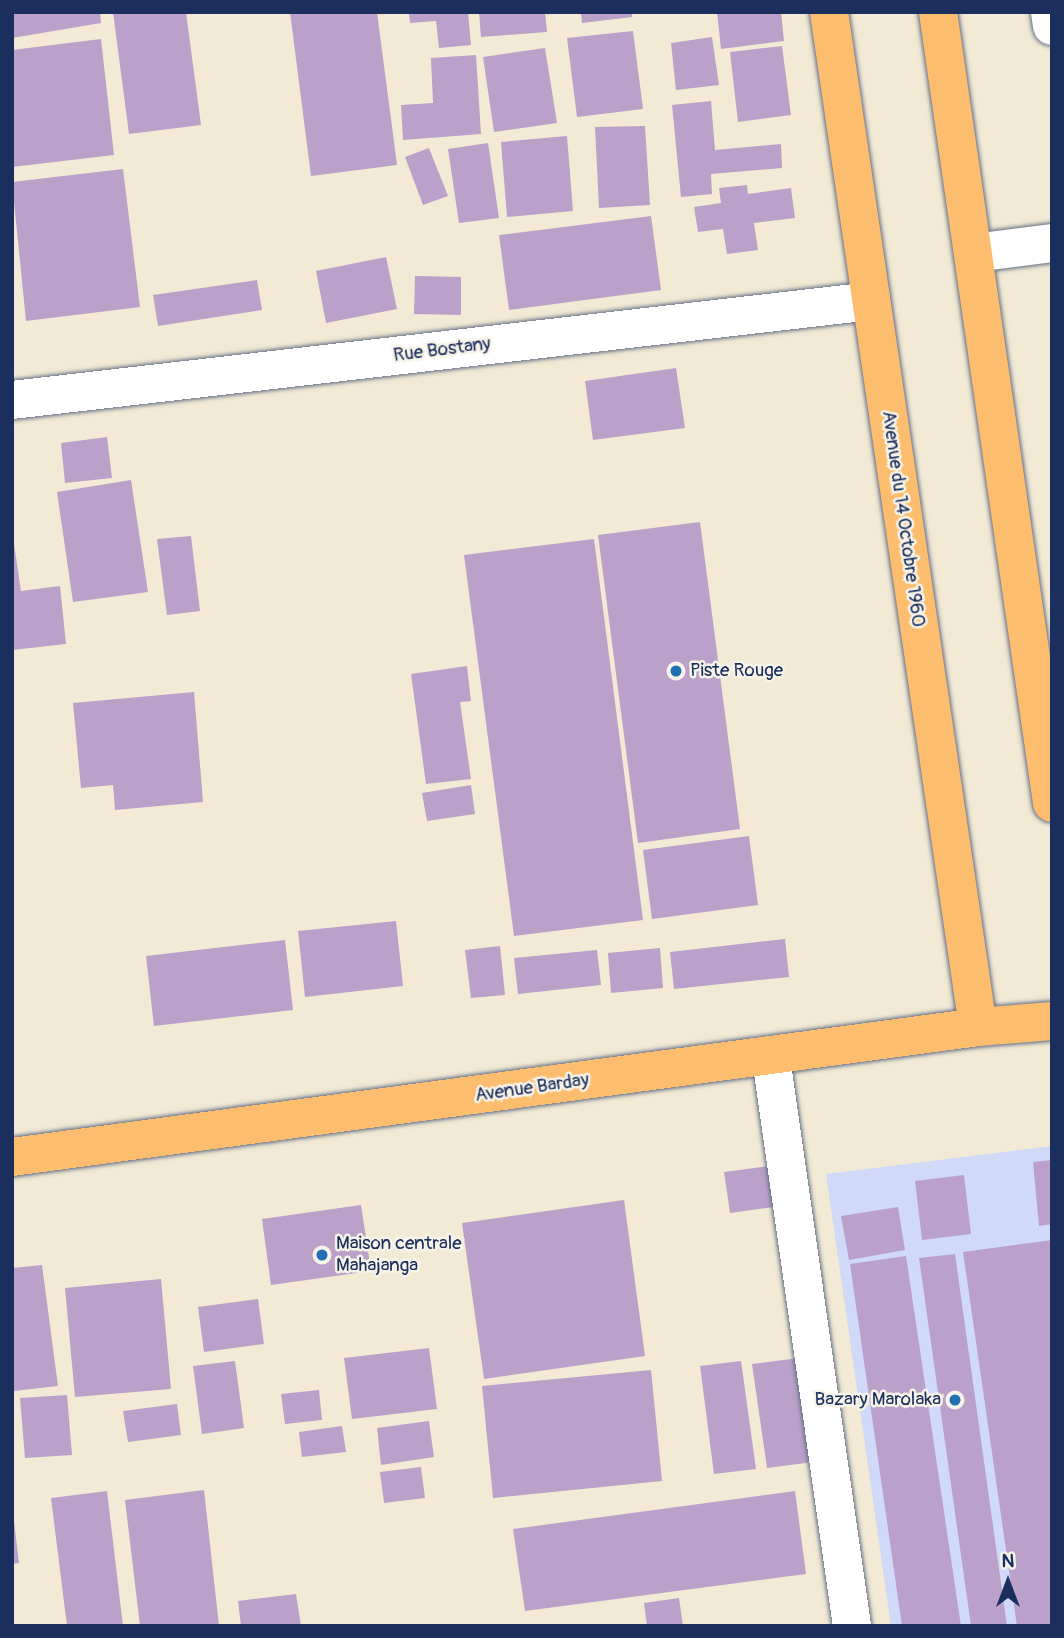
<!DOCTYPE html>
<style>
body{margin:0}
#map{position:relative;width:1064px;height:1638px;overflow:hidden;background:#f2ead4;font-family:Pangolin,sans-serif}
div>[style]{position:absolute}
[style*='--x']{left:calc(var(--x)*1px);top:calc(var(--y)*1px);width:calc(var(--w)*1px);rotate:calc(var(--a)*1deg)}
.built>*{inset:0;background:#d1d9f9}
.building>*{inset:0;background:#bba1ca}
.roads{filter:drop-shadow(0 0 2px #667087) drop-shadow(0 0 2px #667087)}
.minor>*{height:38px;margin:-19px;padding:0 19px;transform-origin:19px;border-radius:19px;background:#fff}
.major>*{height:38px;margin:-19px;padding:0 19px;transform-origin:19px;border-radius:19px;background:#fcbd6e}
.dots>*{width:19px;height:19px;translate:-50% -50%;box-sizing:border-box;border:4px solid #f7f3e8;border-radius:50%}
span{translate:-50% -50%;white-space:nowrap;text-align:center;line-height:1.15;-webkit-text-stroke:5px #f7f3e8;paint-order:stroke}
.street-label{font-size:19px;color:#1b2f5e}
.poi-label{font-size:19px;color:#1b2f5e}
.left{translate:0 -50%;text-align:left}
.right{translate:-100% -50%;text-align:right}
.frame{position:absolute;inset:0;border:14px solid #1b2f5e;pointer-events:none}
.north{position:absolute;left:973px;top:1547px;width:70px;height:70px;-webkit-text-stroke:5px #f7f3e8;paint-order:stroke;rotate:0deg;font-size:19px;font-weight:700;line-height:28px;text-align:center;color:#1b2f5e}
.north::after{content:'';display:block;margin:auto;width:24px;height:32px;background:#1b2f5e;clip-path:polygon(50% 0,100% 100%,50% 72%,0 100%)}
</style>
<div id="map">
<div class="built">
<div style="clip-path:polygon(1052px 1146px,1052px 1626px,891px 1626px,826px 1174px)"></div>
</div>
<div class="building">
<div style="clip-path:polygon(12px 12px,100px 12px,101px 23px,12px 38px)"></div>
<div style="clip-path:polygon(113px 12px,186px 12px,201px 125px,129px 134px)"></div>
<div style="clip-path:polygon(290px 12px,377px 12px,397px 165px,311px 176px)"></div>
<div style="clip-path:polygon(409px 12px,468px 12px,471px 45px,439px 48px,436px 21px,410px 23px)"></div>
<div style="clip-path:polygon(479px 12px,545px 12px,547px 32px,481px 37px)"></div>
<div style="clip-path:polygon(581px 12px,632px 12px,632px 17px,582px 23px)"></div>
<div style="clip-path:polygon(717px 12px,781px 12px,784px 41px,721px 49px)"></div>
<div style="clip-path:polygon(633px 31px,643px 109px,577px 117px,567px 38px)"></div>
<div style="clip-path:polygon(712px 37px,719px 85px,676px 90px,671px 43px)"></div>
<div style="clip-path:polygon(101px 39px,114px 155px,12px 167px,12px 50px)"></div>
<div style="clip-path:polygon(782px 46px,791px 115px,738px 122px,730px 52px)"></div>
<div style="clip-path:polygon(545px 48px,557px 123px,494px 132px,483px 57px)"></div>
<div style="clip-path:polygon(476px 55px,481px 134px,403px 140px,401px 105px,433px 103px,431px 58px)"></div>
<div style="clip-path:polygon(711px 101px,715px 150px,781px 144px,782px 168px,711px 174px,712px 194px,681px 197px,672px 105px)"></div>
<div style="clip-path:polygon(645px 126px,650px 205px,599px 208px,595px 127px)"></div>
<div style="clip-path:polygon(567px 136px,573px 211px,507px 217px,501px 142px)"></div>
<div style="clip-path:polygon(488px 143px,499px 218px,459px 223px,448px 149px)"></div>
<div style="clip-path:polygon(429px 148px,448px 196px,423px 205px,405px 157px)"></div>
<div style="clip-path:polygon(123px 169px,140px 307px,26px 321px,12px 182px)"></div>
<div style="clip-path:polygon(747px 185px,748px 194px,791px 188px,795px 218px,754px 223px,758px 250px,727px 254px,723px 229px,698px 232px,694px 207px,721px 203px,719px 188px)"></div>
<div style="clip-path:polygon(651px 216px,661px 290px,509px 310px,499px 235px)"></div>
<div style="clip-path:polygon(386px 257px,397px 309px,326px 323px,316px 271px)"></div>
<div style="clip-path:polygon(415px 276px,461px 277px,461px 315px,414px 314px)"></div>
<div style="clip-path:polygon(257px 280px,262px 310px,158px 326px,153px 295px)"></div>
<div style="clip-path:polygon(676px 368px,685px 428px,593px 440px,585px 381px)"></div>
<div style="clip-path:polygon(107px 437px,112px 478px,65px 483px,61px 443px)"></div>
<div style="clip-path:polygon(131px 480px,148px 592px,73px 602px,57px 492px)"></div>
<div style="clip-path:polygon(700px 522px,740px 829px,638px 843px,598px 535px)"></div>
<div style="clip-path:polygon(12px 530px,21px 591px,60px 586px,66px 644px,12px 650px)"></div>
<div style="clip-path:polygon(191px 536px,200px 611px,167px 615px,157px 539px)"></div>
<div style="clip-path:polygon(594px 539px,643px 920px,514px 936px,464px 555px)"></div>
<div style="clip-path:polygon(467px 666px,471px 701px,460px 702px,471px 779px,426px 784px,411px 674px)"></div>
<div style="clip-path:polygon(194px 692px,203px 802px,115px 810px,113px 785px,81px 788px,73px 703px)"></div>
<div style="clip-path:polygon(471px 785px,475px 814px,427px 821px,422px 793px)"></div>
<div style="clip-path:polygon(749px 836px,758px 905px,652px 919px,643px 850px)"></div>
<div style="clip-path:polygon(396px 921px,403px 986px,305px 997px,298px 931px)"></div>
<div style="clip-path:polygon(785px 939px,789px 977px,674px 989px,670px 952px)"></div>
<div style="clip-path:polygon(285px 940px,293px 1010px,154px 1026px,146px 956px)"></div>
<div style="clip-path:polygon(500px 946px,505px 995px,471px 998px,465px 950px)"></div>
<div style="clip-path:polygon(660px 948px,663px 988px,611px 993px,608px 953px)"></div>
<div style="clip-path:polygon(597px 950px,601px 985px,518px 994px,514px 958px)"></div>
<div style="clip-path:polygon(1052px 1160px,1052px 1224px,1039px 1226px,1033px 1162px)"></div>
<div style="clip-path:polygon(769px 1166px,774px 1207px,730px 1213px,724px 1172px)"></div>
<div style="clip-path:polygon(964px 1175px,971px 1234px,922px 1240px,915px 1181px)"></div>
<div style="clip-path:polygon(624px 1200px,645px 1356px,484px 1379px,462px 1223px)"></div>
<div style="clip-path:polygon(361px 1205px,371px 1271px,271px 1285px,262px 1219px)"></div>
<div style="clip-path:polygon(898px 1207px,905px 1250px,849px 1260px,841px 1216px)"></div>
<div style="clip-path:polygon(1052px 1240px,1052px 1626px,1017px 1626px,963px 1252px)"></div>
<div style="clip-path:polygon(955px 1254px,1007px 1626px,971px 1626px,919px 1258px)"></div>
<div style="clip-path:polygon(906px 1256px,961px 1626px,902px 1626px,850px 1264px)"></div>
<div style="clip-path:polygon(42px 1265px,58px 1386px,14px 1391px,12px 1268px)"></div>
<div style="clip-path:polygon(161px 1279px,171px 1389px,75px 1397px,65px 1288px)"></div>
<div style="clip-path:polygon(258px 1299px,264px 1344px,204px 1352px,198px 1307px)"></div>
<div style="clip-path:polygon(429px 1348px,437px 1409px,352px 1419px,344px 1358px)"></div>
<div style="clip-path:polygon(799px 1358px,813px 1462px,767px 1468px,752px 1364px)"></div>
<div style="clip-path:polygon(235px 1361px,244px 1428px,202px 1434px,193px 1366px)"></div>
<div style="clip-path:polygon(741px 1361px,756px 1469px,714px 1474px,700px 1366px)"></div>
<div style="clip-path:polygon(651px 1370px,662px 1481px,493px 1498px,482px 1386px)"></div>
<div style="clip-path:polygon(319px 1390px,322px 1420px,285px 1424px,281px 1394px)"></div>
<div style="clip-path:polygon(67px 1395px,72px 1455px,25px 1458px,20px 1398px)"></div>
<div style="clip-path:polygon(177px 1404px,181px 1435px,128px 1442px,123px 1411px)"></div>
<div style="clip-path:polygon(429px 1421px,434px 1457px,381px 1465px,377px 1428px)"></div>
<div style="clip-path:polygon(342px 1426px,346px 1452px,302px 1457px,299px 1432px)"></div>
<div style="clip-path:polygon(421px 1467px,425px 1498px,384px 1503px,380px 1472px)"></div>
<div style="clip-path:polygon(204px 1490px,219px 1626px,140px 1626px,125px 1500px)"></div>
<div style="clip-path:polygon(107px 1491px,123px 1626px,67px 1626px,51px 1498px)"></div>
<div style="clip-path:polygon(795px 1491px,806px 1574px,525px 1611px,513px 1529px)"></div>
<div style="clip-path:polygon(12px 1504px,19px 1563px,12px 1564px)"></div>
<div style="clip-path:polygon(296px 1594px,301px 1626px,241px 1626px,238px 1601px)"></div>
<div style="clip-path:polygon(679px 1598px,683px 1626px,647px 1626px,644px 1603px)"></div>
</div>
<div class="roads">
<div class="minor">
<div style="--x:1050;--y:12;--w:14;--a:82"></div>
<div style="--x:974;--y:253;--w:79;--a:-7.3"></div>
<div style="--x:12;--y:400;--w:865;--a:-6.57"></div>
<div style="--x:771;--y:1058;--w:574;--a:81.88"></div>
</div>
<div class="major">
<div style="--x:829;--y:12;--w:1026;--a:81.65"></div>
<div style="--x:938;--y:12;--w:799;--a:81.8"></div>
<div style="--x:12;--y:1157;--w:975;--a:-7.66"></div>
<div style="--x:978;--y:1027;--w:74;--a:-4.6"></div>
</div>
</div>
<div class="dots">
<div style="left:676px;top:671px;background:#1f6fb2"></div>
<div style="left:322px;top:1255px;background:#1f6fb2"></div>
<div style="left:955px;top:1400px;background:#1f6fb2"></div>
</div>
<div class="street-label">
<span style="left:442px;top:350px;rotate:-7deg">Rue Bostany</span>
<span style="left:903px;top:519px;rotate:82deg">Avenue du 14 Octobre 1960</span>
<span style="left:532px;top:1088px;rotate:-8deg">Avenue Barday</span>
</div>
<div class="poi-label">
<span class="left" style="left:690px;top:671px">Piste Rouge</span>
<span class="left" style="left:336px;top:1255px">Maison centrale<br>Mahajanga</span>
<span class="right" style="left:941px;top:1400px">Bazary Marolaka</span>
</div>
<div class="frame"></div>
<div class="north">N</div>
</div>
